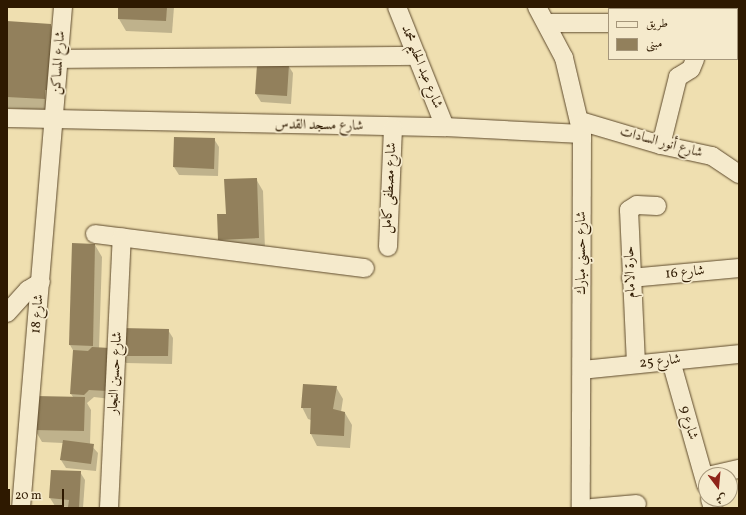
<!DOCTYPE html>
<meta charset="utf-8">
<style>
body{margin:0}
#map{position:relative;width:746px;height:515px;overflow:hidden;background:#efdfb0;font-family:Vollkorn,Amiri,serif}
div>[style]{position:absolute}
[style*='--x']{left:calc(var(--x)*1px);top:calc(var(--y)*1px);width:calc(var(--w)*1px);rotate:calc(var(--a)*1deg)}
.shadow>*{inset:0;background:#0003}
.building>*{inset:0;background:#92805c}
.roads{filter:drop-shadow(0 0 1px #5e4a2c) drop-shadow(0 0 1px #5e4a2c)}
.street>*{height:18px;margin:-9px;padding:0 9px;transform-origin:9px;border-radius:9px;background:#f5eacc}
span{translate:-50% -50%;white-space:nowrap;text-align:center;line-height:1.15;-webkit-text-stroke:3.5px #f5eacc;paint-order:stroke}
.street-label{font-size:14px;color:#2e1900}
.frame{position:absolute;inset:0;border:8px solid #2e1900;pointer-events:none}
.legend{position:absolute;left:608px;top:8px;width:130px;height:52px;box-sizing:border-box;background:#f5eacc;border:1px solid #a5967a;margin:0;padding:5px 7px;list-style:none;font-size:12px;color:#2e1900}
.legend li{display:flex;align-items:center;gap:8px;height:20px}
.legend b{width:20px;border:1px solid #a5967a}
.north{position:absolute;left:698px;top:467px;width:40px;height:40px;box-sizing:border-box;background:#f5eacc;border:1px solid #a5967a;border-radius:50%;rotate:164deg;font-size:11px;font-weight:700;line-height:16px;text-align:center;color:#2e1900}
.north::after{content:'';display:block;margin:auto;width:14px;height:18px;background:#8f2418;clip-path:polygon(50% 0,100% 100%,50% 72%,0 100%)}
.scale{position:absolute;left:8px;top:489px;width:56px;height:18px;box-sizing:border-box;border:2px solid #2e1900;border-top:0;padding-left:5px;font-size:12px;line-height:14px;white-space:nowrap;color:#2e1900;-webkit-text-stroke:3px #f5eacc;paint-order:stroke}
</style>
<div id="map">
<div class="shadow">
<div style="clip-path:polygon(119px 7px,174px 7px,172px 33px,126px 31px,119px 19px)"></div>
<div style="clip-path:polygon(7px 22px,51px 25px,58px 37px,51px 111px,7px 108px)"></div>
<div style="clip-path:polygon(288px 65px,293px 73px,291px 104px,261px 102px,256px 94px,258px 66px)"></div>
<div style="clip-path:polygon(214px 139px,219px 147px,218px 176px,179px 175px,174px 167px)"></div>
<div style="clip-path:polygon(256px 179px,263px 191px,265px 250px,226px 252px,219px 240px,227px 215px)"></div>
<div style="clip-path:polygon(95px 245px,102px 257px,99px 349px,111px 399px,94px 397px,87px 403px,91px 410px,90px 444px,98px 453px,96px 471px,66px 468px,61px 460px,63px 443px,42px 442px,35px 430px,73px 397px,71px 394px,74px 352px,70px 345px)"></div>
<div style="clip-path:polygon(168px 330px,173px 338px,172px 364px,126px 363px,121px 355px)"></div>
<div style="clip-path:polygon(336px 387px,343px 399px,341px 412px,345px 413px,352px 425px,350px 448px,317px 446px,311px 434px,311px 420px,308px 419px,302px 407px)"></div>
<div style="clip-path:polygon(52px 471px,80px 472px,85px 480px,83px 508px,55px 506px,50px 498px)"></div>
</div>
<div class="building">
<div style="clip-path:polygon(118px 7px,167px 7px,166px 21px,118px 19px)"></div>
<div style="clip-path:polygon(7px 21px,51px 24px,51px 34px,54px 34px,50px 90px,45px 90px,45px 99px,7px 97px)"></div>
<div style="clip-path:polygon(289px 64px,287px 96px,255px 94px,257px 65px)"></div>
<div style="clip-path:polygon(174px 137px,215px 138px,214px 169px,173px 167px)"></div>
<div style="clip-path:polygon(257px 178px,259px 238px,218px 240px,217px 214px,226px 214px,224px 179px)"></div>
<div style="clip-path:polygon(72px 243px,95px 244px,93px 346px,69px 345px)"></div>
<div style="clip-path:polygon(121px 328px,169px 329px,168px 356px,120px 356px)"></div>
<div style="clip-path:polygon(92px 347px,110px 348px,107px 391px,89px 390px,84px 395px,70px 394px,73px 350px,88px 351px)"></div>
<div style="clip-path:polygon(303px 384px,337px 386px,333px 409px,345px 412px,344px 436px,310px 434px,311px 408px,301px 408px)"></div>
<div style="clip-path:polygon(35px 396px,85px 397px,84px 431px,34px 430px)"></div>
<div style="clip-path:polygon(63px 440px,94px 444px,91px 464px,60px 460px)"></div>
<div style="clip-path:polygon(51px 470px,81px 471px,79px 508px,68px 507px,69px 500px,49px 498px)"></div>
</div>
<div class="roads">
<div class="street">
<div style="--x:397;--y:7;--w:129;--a:68.2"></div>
<div style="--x:537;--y:7;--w:58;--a:62.1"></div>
<div style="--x:564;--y:58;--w:78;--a:76.7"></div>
<div style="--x:582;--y:134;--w:374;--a:90.2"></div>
<div style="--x:657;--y:9;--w:29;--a:0"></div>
<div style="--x:732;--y:9;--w:2;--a:-63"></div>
<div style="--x:547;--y:23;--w:62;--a:0"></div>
<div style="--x:59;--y:59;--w:358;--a:-0.5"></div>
<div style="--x:7;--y:118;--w:438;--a:1.2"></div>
<div style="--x:445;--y:127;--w:137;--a:2.9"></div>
<div style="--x:580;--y:121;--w:84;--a:16.5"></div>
<div style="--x:661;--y:145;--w:52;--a:12.2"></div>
<div style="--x:712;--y:156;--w:32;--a:34"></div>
<div style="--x:661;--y:145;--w:70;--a:-76"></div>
<div style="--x:678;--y:77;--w:15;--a:-32"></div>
<div style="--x:691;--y:69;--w:11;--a:-68"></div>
<div style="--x:95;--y:234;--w:272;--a:7.2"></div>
<div style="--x:388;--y:247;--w:119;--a:-87.6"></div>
<div style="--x:631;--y:278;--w:108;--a:-5.3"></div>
<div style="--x:7;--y:313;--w:31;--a:-48"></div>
<div style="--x:28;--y:290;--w:15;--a:-32"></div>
<div style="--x:671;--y:361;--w:129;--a:74.2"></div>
<div style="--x:636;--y:364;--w:154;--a:-92.6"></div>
<div style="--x:629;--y:210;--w:9;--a:-32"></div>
<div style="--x:637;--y:205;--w:20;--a:3"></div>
<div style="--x:582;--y:370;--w:158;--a:-5.8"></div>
<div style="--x:712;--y:475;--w:28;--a:-13"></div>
<div style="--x:710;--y:499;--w:9;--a:72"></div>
<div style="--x:21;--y:508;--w:503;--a:-85.21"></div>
<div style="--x:109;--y:508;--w:271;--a:-87.3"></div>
<div style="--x:592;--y:508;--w:45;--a:-5.1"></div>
</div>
</div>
<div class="street-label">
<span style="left:59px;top:63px;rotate:-86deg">شارع المساكن</span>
<span style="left:421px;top:67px;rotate:68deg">شارع عبد الحليم محمد</span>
<span style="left:319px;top:126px;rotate:1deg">شارع مسجد القدس</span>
<span style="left:661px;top:143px;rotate:15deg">شارع أنور السادات</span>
<span style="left:390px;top:188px;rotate:-87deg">شارع مصطفى كامل</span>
<span style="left:582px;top:253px;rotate:-90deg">شارع حسني مبارك</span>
<span style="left:631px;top:272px;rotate:-92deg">حارة الامام</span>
<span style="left:685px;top:273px;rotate:-5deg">شارع 16</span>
<span style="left:38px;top:314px;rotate:-85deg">شارع 18</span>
<span style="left:660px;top:362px;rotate:-6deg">شارع 25</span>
<span style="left:116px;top:373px;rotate:-87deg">شارع حسين النجار</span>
<span style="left:688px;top:423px;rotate:74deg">شارع 9</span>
</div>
<div class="frame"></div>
<ul class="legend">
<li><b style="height:5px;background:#f5eacc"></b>طريق</li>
<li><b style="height:11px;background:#92805c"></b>مبنى</li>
</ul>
<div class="north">ش</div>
<div class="scale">20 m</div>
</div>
